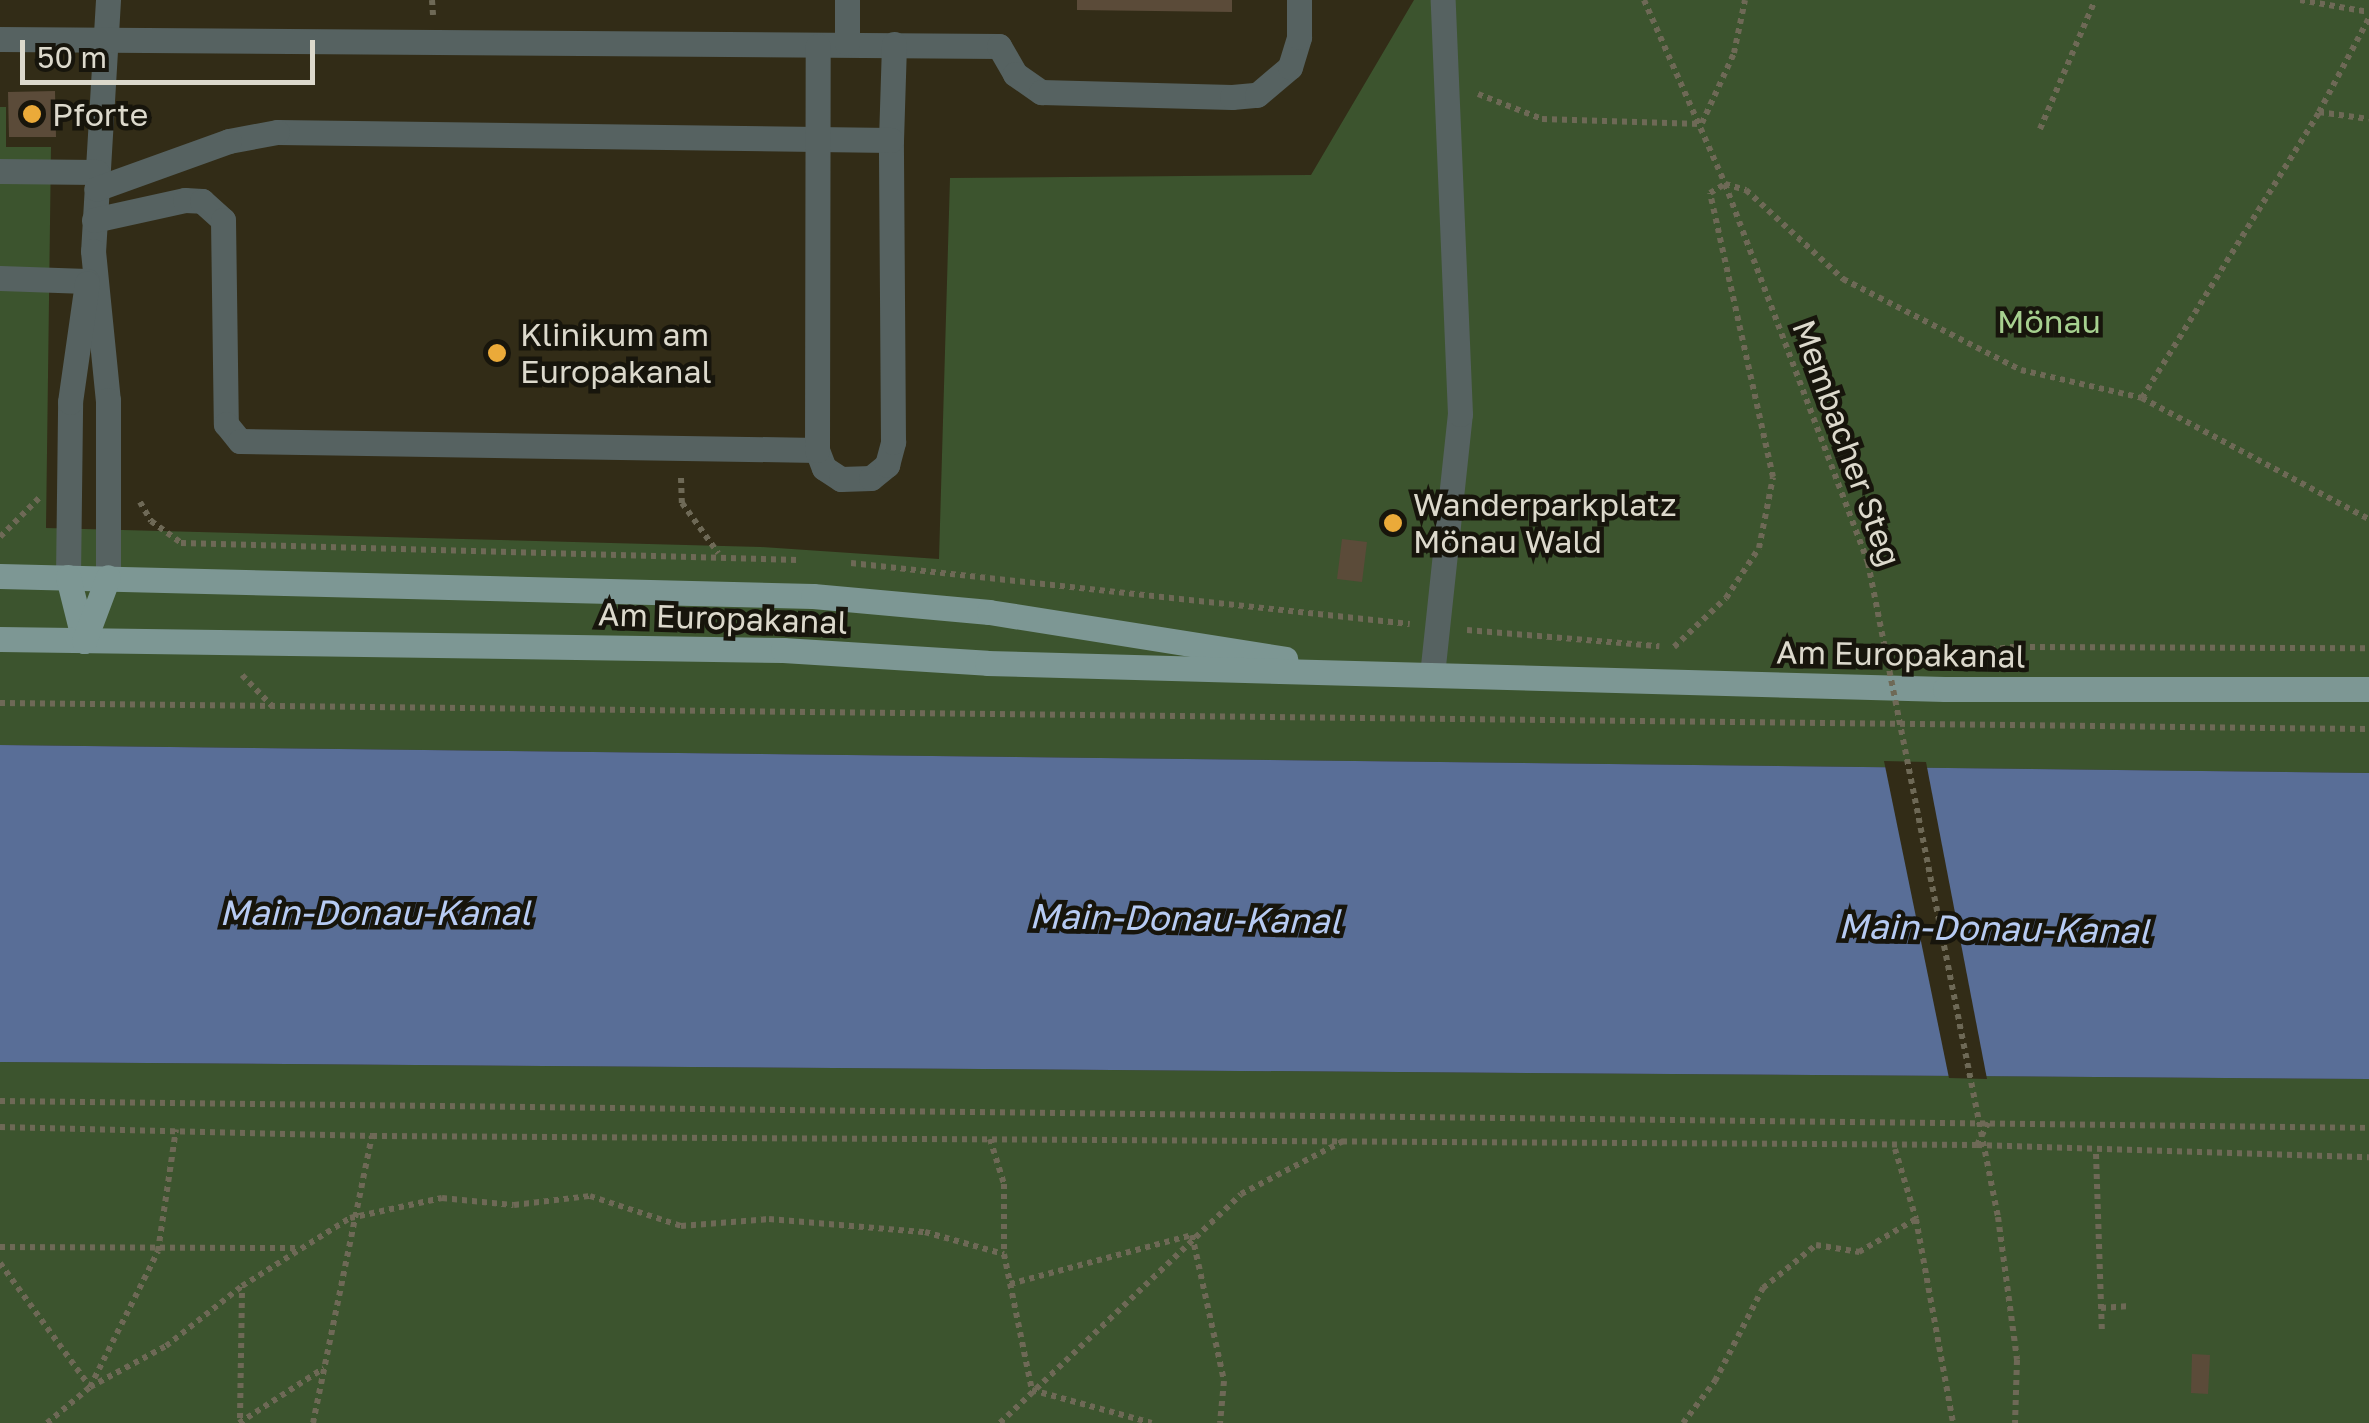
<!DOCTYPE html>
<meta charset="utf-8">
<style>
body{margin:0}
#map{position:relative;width:2369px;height:1423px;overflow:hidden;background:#322c17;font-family:"Golos Text",sans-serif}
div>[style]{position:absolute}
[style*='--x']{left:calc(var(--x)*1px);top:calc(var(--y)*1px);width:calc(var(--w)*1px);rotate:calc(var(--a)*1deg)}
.green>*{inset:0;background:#3c542e}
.water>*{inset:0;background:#596e97}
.pier>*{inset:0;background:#322c17}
.building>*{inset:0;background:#5b4b39}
.path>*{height:6px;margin-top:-3px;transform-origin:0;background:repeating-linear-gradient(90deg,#6e6956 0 5px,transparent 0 10px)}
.minor>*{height:25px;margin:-12.5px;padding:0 12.5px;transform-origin:12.5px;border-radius:12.5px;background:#566261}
.major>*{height:25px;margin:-12.5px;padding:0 12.5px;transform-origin:12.5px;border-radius:12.5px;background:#7d9794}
.path-bridge>*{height:6px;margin-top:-3px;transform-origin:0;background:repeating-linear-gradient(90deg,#6e6956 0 5px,transparent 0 10px)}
.dots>*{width:28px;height:28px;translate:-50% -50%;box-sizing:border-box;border:5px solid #17150c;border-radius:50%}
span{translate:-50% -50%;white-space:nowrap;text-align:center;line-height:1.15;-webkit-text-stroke:9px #17150c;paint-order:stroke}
.poi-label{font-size:32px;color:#dcd9cc}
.left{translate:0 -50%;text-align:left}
.park-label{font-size:32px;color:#a6d08f}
.street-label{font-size:32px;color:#dcd9cc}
.water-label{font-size:35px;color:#b7cbf3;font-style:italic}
.scale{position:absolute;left:20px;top:40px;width:295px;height:45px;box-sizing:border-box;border:5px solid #dcd9cc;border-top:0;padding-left:12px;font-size:30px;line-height:35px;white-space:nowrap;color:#dcd9cc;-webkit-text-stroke:8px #17150c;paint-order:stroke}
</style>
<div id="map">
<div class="green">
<div style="clip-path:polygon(1414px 0,2369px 0,2369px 773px,0 745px,0 107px,6px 107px,6px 147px,51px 147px,46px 528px,761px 547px,939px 559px,950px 178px,1311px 175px)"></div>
<div style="clip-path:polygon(0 1062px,2369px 1079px,2369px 1423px,0 1423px)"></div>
</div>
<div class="water">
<div style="clip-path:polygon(0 745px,2369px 773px,2369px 1079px,0 1062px)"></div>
</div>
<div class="pier">
<div style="clip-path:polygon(1884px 761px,1926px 762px,1987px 1079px,1949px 1078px)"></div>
</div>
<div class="building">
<div style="clip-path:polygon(1077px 0,1232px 0,1232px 12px,1077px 10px)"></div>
<div style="clip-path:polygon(55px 91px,56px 137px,9px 137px,8px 92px)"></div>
<div style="clip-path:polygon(1342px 539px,1367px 542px,1362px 582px,1337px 579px)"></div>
<div style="clip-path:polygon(2192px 1354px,2210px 1355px,2208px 1394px,2191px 1393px)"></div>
</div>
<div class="path">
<div style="--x:432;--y:0;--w:15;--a:86"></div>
<div style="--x:1644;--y:0;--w:201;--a:66.2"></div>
<div style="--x:1725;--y:184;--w:405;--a:69.3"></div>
<div style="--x:2300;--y:0;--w:70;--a:9.9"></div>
<div style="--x:1478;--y:94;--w:69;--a:21.3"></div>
<div style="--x:1542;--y:119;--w:158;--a:1.8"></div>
<div style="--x:2319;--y:112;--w:50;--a:8"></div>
<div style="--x:1702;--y:123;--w:77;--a:-65.4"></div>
<div style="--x:1734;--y:53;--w:54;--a:-78.3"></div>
<div style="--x:2040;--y:129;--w:140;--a:-66.9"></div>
<div style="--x:2142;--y:398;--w:336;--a:-58.2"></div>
<div style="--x:2319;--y:112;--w:106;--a:-62"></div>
<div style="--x:681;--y:478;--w:25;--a:88"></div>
<div style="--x:682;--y:503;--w:62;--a:54.2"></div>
<div style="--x:140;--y:502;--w:22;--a:60"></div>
<div style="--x:151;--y:521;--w:37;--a:36"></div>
<div style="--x:181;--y:543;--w:617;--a:1.58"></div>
<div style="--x:0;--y:537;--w:55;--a:-45"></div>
<div style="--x:851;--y:563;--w:562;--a:6.23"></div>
<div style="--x:1467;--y:630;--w:193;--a:4.8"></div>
<div style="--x:1674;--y:647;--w:71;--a:-43.3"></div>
<div style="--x:1726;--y:598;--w:60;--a:-56.6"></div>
<div style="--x:1759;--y:548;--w:72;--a:-78.8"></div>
<div style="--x:1773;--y:477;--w:291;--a:-102.5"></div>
<div style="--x:1710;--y:193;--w:17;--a:-31"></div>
<div style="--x:1725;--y:184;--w:22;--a:16"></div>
<div style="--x:1746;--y:190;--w:132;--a:42.5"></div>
<div style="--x:1843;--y:279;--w:200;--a:27.1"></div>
<div style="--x:2021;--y:370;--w:124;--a:13"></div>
<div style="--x:2142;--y:398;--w:257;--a:28.1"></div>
<div style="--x:1961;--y:654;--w:49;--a:-8.1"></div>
<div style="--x:2010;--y:647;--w:359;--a:0.2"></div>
<div style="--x:242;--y:675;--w:43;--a:45.9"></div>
<div style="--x:0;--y:703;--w:2369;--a:0.63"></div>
<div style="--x:0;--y:1101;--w:2369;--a:0.65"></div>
<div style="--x:0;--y:1127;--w:372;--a:1.4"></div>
<div style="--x:372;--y:1136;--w:1605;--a:0.32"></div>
<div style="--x:1977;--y:1145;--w:392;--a:1.8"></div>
<div style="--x:990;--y:1139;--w:47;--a:72.7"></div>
<div style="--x:1004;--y:1184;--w:70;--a:90"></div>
<div style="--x:1004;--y:1254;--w:139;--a:78.4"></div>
<div style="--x:1032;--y:1390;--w:124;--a:15.4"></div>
<div style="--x:1977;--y:1145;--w:25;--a:-63"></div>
<div style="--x:1895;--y:1149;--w:73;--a:73.3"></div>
<div style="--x:1916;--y:1219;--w:207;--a:79.7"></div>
<div style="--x:2096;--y:1154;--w:178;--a:88.1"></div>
<div style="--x:1998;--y:1217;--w:144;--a:82.4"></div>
<div style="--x:2017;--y:1360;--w:63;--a:91.8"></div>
<div style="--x:0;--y:1247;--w:298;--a:0.2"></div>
<div style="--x:0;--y:1263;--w:153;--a:54"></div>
<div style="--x:90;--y:1387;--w:86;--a:-28.3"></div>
<div style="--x:166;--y:1346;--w:97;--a:-38.3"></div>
<div style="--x:242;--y:1286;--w:128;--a:-32.2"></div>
<div style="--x:350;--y:1218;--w:94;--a:-12.3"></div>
<div style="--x:442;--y:1198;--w:72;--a:5.6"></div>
<div style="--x:514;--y:1205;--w:77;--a:-6.8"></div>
<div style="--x:590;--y:1196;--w:96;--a:18.2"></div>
<div style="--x:681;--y:1226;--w:88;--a:-4.5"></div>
<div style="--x:769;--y:1219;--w:157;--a:4.8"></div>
<div style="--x:925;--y:1232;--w:82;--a:15.6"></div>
<div style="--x:1010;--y:1284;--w:188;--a:-15.1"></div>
<div style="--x:1192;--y:1235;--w:149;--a:77.6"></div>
<div style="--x:1224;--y:1381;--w:42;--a:95.4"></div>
<div style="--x:2101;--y:1308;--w:29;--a:-4"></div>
<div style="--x:240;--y:1418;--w:131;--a:-89.1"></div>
<div style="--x:47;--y:1423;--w:56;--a:-39.9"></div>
<div style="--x:90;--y:1387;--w:152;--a:-63.4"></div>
<div style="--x:158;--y:1251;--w:123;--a:-81.6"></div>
<div style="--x:239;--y:1423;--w:101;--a:-32.9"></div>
<div style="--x:313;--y:1423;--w:293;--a:-78.4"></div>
<div style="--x:1000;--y:1423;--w:332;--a:-43.5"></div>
<div style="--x:1241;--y:1194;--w:117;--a:-27.4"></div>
<div style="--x:1683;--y:1423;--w:53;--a:-52.7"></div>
<div style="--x:1715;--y:1381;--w:105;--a:-62.7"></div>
<div style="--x:1763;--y:1288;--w:68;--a:-39.1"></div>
<div style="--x:1816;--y:1245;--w:44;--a:9.2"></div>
<div style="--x:1859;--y:1252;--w:66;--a:-30.1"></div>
</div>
<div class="minor">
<div style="--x:108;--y:0;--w:251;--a:93.4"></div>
<div style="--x:93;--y:251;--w:150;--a:84.3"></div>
<div style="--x:108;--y:400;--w:177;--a:90"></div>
<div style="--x:0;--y:39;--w:999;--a:0.4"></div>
<div style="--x:999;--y:46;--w:32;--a:60"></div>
<div style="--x:1015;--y:74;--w:32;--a:35"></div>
<div style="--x:1041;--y:92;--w:191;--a:1.5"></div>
<div style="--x:1232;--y:97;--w:25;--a:-5"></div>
<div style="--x:1257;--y:95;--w:43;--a:-40.3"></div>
<div style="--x:1290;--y:67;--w:31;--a:-73"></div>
<div style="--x:1299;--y:37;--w:37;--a:-90"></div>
<div style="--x:847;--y:43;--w:43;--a:-90"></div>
<div style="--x:891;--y:140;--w:96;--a:-88.2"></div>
<div style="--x:0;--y:171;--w:97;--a:0.6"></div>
<div style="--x:94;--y:220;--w:93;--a:-12.4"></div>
<div style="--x:185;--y:200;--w:17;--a:3"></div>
<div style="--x:202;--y:201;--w:28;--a:42"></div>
<div style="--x:223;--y:220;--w:204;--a:89.2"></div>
<div style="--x:226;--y:424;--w:22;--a:51"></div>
<div style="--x:240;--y:441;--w:577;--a:0.89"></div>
<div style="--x:817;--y:450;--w:19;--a:69"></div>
<div style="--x:824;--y:468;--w:20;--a:33"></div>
<div style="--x:841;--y:479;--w:30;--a:-2"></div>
<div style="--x:871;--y:478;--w:21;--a:-39"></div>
<div style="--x:887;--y:465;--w:24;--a:-75"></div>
<div style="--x:893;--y:442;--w:302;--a:-90.4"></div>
<div style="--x:891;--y:140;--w:614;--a:-179.25"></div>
<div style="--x:277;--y:132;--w:49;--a:169.4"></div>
<div style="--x:229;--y:141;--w:141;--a:160.2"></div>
<div style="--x:0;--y:278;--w:87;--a:2"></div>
<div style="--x:817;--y:450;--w:404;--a:-89.9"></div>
<div style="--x:68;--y:577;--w:175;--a:-89.3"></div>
<div style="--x:70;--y:402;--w:120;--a:-81.9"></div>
<div style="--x:1432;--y:675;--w:262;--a:-83.9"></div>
<div style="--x:1460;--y:414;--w:414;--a:-92.4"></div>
</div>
<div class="major">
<div style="--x:0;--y:576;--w:813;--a:1.41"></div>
<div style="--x:813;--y:596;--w:177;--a:5.2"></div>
<div style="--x:989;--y:612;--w:300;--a:9"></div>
<div style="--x:68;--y:577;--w:66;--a:76"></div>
<div style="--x:0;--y:639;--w:783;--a:0.8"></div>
<div style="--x:783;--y:650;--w:204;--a:3.6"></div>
<div style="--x:987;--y:663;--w:958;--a:1.55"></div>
<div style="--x:1945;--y:689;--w:424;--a:0"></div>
<div style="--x:84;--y:641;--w:68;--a:-69.4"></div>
</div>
<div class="path-bridge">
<div style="--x:1868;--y:563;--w:667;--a:78.76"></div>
</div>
<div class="dots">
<div style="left:32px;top:114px;background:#ebaa39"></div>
<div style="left:497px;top:353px;background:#ebaa39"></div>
<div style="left:1393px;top:523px;background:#ebaa39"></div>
</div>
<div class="poi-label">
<span class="left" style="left:52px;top:114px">Pforte</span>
<span class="left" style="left:520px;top:353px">Klinikum am<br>Europakanal</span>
<span class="left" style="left:1413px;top:523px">Wanderparkplatz<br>Mönau Wald</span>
</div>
<div class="park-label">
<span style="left:2049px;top:321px">Mönau</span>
</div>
<div class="street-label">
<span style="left:1847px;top:443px;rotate:70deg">Membacher Steg</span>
<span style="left:723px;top:618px;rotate:2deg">Am Europakanal</span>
<span style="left:1901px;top:654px;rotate:1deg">Am Europakanal</span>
</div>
<div class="water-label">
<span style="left:375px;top:912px">Main-Donau-Kanal</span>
<span style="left:1185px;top:918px;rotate:1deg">Main-Donau-Kanal</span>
<span style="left:1994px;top:928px;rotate:1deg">Main-Donau-Kanal</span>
</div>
<div class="scale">50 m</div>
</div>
